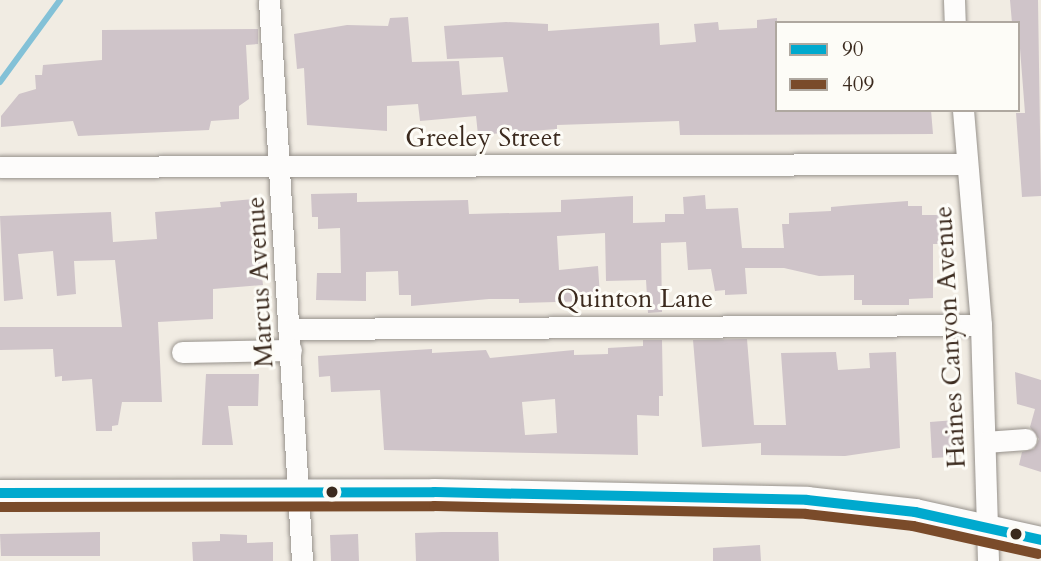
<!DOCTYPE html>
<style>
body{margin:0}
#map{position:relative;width:1041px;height:561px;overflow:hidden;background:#f1ece3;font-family:Cardo,serif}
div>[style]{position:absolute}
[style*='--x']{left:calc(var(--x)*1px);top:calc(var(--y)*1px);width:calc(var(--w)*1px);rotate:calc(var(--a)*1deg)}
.stream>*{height:6px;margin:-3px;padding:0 3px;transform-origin:3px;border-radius:3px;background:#83c1d7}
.building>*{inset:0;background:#cfc4c9}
.roads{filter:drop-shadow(0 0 2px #97928c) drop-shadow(0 0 2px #97928c)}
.minor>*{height:21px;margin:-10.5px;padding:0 10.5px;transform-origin:10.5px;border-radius:10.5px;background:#fdfcfb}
.major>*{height:26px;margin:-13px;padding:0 13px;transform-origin:13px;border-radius:13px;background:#fdfcfb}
.bus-1>*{height:10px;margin:-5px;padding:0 5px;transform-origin:5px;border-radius:5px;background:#00a9ce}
.bus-2>*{height:10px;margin:-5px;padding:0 5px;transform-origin:5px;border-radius:5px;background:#7a4b2a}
.dots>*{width:19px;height:19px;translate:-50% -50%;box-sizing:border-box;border:4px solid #fdfcf7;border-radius:50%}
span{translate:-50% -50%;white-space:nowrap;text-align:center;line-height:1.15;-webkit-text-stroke:6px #fdfcf7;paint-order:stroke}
.street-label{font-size:26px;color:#3b2a1e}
.legend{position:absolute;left:775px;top:21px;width:245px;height:91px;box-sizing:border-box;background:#fdfcf7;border:2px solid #afa8a0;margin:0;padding:9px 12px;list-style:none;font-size:21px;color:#3b2a1e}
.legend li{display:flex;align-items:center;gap:14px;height:35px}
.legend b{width:35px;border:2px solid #afa8a0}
</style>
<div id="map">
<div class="stream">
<div style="--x:0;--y:82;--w:102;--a:-53.8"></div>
</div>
<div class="building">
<div style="clip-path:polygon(1010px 0,1038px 0,1041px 196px,1022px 197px,1016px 113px,1025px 113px,1018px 23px,1012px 23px)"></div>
<div style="clip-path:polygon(408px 17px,412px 62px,459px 61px,462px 95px,508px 92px,503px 57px,447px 59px,444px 26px,506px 22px,548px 24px,548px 31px,659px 23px,660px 45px,696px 42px,694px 24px,718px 22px,719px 30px,757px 28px,757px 20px,777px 18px,777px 110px,931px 110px,933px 134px,680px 135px,679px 121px,557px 125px,557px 129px,478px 135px,476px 116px,420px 121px,418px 104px,387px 106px,387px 131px,307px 125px,304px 68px,297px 69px,294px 34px,347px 25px,388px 26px,390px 18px)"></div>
<div style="clip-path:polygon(258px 29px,258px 44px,246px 45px,249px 99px,239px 106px,239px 119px,211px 121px,209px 130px,78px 136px,73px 121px,1px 127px,1px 116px,19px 94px,36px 89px,35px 75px,42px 75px,43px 65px,102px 60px,102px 30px)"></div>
<div style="clip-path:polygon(357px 193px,357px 202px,468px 200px,469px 214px,561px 212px,561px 200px,633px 196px,633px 223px,665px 222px,665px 214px,684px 214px,683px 197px,705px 195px,706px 209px,738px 208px,742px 248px,784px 248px,782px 224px,789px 224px,789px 213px,831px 211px,831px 207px,853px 205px,908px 201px,908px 206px,922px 206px,922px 215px,941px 215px,941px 228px,947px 228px,941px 244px,933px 244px,933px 298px,909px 299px,909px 305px,862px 305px,862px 300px,854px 300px,854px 275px,819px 276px,784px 268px,745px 268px,747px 294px,725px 295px,725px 290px,715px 291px,711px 269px,688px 270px,686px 242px,661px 243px,662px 312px,648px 313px,646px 280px,606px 281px,605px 233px,557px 236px,559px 270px,598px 266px,600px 297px,595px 301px,519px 303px,519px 299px,489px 299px,411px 306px,411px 295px,399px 295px,398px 271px,366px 272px,366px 301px,316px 300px,317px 273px,341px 273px,340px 228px,318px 229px,318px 217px,312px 217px,311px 194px)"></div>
<div style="clip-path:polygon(254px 199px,263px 285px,213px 289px,213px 319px,158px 322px,162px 402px,122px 402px,118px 425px,112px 426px,112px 431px,96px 431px,92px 379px,62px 381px,62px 376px,55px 377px,53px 349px,0 350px,0 327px,122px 327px,115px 260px,74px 261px,76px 294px,57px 296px,53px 251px,18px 254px,23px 299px,4px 301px,0 216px,111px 212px,113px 242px,157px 239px,155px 212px,221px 207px,220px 202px)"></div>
<div style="clip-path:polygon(747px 339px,754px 425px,786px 425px,781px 353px,836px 352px,838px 370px,870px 368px,869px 353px,896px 352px,900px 448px,845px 456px,761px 455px,761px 443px,702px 447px,693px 340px)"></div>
<div style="clip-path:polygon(evenodd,643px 340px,662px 340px,663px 396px,659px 396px,659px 416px,637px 415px,638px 455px,384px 450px,380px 390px,331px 392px,330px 376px,319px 377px,318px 356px,432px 349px,432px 353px,486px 350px,490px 358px,574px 350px,574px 355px,608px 354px,608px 348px,643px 346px,643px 340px,555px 399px,557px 433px,525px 435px,522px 402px,555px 399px)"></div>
<div style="clip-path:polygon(1015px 372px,1041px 380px,1041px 472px,1019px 465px,1022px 452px,1034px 449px,1039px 439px,1030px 427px,1035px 409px,1017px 404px)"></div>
<div style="clip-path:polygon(206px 374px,259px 374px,258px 406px,228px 406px,233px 445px,202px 445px)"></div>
<div style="clip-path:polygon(955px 420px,957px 451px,951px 457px,932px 458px,930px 422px)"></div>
<div style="clip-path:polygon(100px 532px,100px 556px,1px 556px,0 534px)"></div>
<div style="clip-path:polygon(442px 532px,498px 532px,499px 561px,416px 561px,415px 533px)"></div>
<div style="clip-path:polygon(220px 534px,247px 535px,247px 543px,273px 542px,273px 561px,193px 561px,192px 542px,220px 541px)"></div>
<div style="clip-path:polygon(358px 534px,359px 561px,331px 561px,330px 535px)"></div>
<div style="clip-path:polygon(760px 545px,761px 561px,713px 561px,713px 548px)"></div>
</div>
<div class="roads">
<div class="minor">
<div style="--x:269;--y:0;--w:562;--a:86.63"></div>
<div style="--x:954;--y:0;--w:23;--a:88"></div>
<div style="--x:963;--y:110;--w:216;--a:85.2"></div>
<div style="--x:981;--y:325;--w:236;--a:88.3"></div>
<div style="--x:0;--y:167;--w:967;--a:-0.18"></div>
<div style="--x:290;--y:329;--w:691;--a:-0.33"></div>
<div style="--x:182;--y:352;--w:109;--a:-1.1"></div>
<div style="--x:985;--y:442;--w:41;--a:-4.2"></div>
</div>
<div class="major">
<div style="--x:0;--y:493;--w:434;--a:-0.1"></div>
<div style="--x:434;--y:492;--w:373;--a:1.2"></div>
<div style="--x:807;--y:500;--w:109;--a:6.3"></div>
<div style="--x:915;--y:512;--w:129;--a:12.5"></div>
</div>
</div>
<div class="bus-1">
<div style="--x:0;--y:493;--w:434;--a:-0.1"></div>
<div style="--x:434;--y:492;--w:373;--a:1.2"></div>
<div style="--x:807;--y:500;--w:109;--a:6.3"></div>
<div style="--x:915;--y:512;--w:129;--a:12.5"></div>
</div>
<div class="bus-2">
<div style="--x:0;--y:507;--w:434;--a:-0.1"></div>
<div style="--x:434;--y:506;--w:372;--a:1.2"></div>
<div style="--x:806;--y:514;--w:108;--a:6.4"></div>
<div style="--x:913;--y:526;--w:128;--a:12.6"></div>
</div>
<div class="dots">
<div style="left:332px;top:492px;background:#3b2a1e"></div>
<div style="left:1016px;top:534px;background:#3b2a1e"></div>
</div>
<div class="street-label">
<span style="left:483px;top:138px">Greeley Street</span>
<span style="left:260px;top:282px;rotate:-93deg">Marcus Avenue</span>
<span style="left:635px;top:299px">Quinton Lane</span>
<span style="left:950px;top:337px;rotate:-93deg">Haines Canyon Avenue</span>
</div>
<ul class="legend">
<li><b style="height:9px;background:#00a9ce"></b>90</li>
<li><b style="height:9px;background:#7a4b2a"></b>409</li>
</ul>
</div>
